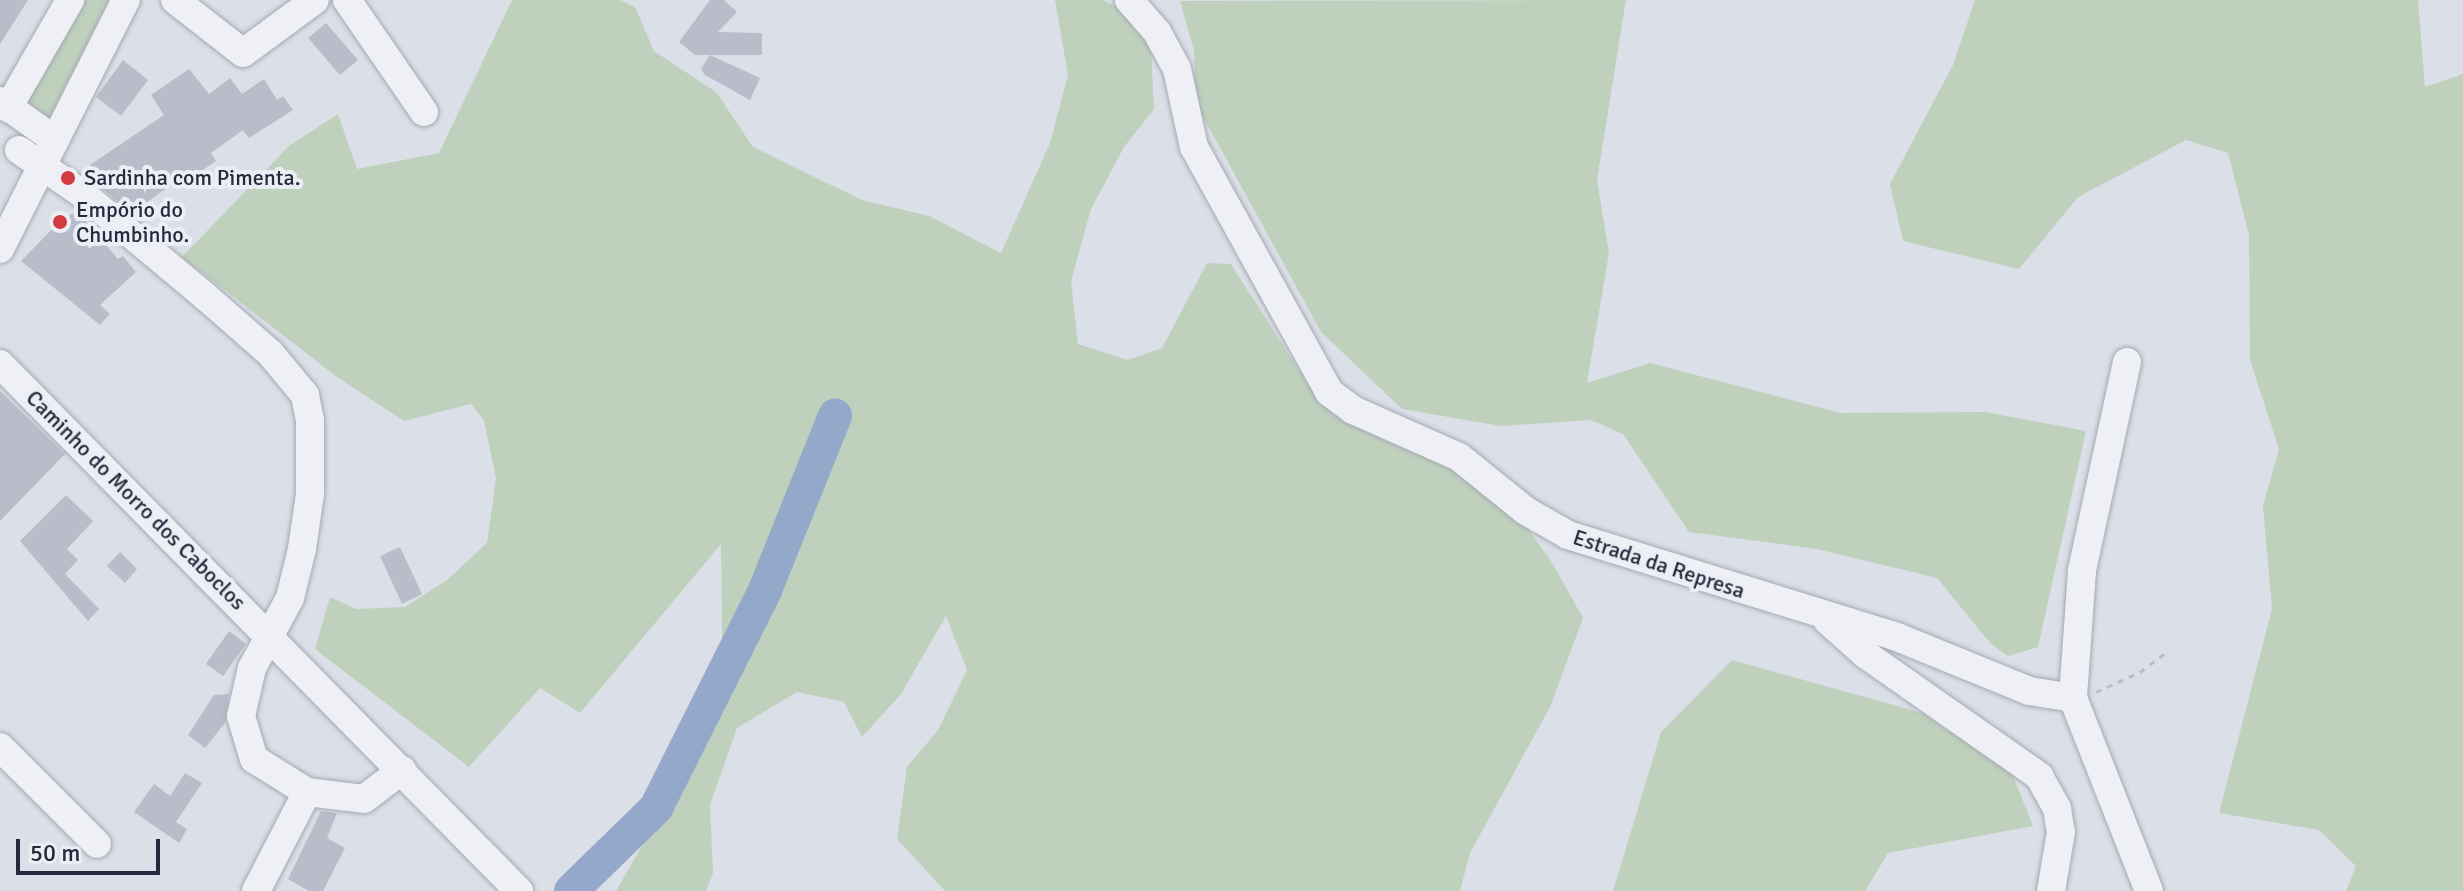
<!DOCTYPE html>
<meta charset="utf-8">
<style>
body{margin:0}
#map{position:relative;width:2463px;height:891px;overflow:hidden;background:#dbdfe7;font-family:Signika,sans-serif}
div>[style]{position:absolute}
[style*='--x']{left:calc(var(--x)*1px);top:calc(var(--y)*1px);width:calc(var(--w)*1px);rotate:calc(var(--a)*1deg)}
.green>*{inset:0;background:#bfd1bc}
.river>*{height:34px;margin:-17px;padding:0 17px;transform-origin:17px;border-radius:17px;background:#94a8c9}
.building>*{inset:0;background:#b9bdc9}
.path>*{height:3px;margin-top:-1.5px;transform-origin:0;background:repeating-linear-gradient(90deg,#babdc5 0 6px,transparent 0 12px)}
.roads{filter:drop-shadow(0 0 2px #a4a9b4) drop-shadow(0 0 2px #a4a9b4)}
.minor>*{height:28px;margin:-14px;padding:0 14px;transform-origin:14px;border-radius:14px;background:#eef0f5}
.dots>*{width:22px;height:22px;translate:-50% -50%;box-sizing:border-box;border:4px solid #ebeef4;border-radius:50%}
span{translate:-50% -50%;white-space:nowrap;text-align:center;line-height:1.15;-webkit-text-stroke:8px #ebeef4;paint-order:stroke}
.poi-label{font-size:22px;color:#252b3d}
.left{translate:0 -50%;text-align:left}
.street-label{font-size:22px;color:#252b3d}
.scale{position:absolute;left:16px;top:839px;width:144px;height:36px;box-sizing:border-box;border:4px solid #252b3d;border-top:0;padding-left:10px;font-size:24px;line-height:28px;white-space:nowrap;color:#252b3d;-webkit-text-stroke:6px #ebeef4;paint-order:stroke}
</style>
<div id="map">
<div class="green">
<div style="clip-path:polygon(74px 0,115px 0,53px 125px,19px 97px)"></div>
<div style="clip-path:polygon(512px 0,620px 0,635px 7px,654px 51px,716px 92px,753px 147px,862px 200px,929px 216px,1001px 253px,1050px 143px,1068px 75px,1055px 0,1102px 0,1124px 9px,1151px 50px,1154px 109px,1124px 147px,1091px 209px,1071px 281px,1078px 344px,1128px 360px,1162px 348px,1207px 263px,1231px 264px,1309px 386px,1368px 429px,1485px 481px,1515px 511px,1551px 561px,1583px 618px,1550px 707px,1470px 853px,1460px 891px,945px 891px,897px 839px,907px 767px,938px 730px,967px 670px,946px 616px,901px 694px,862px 737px,844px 702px,797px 692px,737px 728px,710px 805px,713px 873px,706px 891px,616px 891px,723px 704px,721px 544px,580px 713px,540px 688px,469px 767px,315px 649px,330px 597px,356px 609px,405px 607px,447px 580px,487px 543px,496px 479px,484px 420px,471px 404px,404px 421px,337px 377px,182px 257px,289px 146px,338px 114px,357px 169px,439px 153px)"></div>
<div style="clip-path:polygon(1626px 0,1597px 180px,1609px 253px,1587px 383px,1650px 363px,1841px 413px,1985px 412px,2086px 431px,2038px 647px,2008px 656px,1991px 644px,1937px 578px,1817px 549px,1689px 532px,1623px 434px,1591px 420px,1501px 426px,1402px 409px,1321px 332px,1196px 104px,1194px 51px,1180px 1px)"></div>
<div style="clip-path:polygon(1975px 0,2418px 0,2425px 87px,2463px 74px,2463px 891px,2346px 891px,2356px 866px,2319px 830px,2219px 813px,2272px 609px,2263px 506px,2279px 449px,2250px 360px,2249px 235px,2228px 153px,2186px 140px,2078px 197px,2019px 269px,1903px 241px,1890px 184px,1953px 65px)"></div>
<div style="clip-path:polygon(1732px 660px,1922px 713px,2012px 773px,2033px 826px,1888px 853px,1865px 891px,1613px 891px,1661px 732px)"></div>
</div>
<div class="river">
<div style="--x:571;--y:891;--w:119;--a:-44.3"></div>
<div style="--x:656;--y:808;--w:244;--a:-63.4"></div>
<div style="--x:765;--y:590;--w:188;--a:-68.1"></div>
</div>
<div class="building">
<div style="clip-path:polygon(0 0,28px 0,0 44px)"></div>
<div style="clip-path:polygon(710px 0,724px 0,737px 12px,718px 32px,762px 33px,762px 55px,695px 55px,679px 42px)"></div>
<div style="clip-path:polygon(326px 23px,358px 60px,340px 75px,308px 38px)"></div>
<div style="clip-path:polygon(710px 55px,760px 78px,750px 100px,705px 75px,701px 69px)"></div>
<div style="clip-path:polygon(123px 60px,148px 80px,121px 116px,96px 97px)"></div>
<div style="clip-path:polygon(189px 69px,209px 94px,230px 78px,242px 94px,264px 79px,277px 100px,283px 96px,293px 110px,249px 138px,243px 130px,211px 153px,216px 161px,182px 184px,179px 179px,132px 213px,97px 184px,90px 165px,164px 115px,151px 95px)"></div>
<div style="clip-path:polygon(78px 212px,118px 259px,123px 256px,136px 272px,100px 305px,110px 314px,100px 325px,21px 261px,64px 217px)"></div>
<div style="clip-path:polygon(0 391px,65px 454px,0 521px)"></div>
<div style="clip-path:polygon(66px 495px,93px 521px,67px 549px,78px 560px,65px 574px,99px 609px,88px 621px,20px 541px)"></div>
<div style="clip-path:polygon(400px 547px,422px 594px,402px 604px,380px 556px)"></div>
<div style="clip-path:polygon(120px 552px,137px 569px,125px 583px,107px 566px)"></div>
<div style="clip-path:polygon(229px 631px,246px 644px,223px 676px,206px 664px)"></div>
<div style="clip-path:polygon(229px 694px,225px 723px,205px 748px,188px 735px,214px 695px)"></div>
<div style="clip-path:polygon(185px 773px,202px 783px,176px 822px,187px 829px,179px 843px,134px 812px,154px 784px,170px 796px)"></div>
<div style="clip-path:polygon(321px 811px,337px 813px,327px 838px,345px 848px,323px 891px,309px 891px,288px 879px)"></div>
</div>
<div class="path">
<div style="--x:2096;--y:692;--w:48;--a:-24.4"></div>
<div style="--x:2140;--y:672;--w:36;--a:-37"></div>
</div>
<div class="roads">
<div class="minor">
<div style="--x:175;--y:0;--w:86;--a:37.9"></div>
<div style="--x:243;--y:53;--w:89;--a:-36.4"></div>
<div style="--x:347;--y:0;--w:136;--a:55.5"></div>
<div style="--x:1129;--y:0;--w:43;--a:48.8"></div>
<div style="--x:1157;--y:32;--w:42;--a:61.6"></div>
<div style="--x:1177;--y:69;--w:80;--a:77.7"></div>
<div style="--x:1194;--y:147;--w:280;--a:61.1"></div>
<div style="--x:1329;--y:392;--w:30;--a:37"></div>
<div style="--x:1353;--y:410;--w:116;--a:23.9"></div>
<div style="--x:1459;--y:457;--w:86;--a:38.9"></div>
<div style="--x:1526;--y:511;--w:48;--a:29.7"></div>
<div style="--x:1568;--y:535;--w:344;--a:17.2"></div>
<div style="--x:1897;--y:637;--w:143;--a:22.2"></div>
<div style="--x:2029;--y:691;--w:45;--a:9"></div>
<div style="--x:0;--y:101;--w:67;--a:35.3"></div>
<div style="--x:8;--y:108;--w:125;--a:-60.1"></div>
<div style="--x:19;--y:150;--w:79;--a:34.7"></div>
<div style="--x:84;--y:195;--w:159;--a:39.9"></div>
<div style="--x:206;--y:297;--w:85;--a:41.2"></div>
<div style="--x:270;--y:353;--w:55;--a:50.2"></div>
<div style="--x:305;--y:395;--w:25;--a:79"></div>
<div style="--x:310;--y:420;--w:74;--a:90"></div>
<div style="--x:310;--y:494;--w:56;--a:98.3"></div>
<div style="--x:302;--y:549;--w:50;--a:103.8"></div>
<div style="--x:290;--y:598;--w:80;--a:118.5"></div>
<div style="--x:252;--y:668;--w:49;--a:102.9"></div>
<div style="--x:241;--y:716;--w:45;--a:73.2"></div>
<div style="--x:254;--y:759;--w:62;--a:31.9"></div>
<div style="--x:307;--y:792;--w:57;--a:7"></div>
<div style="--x:364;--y:799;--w:48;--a:-37.3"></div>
<div style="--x:0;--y:249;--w:279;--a:-63.2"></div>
<div style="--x:2127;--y:362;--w:214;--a:102.2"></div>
<div style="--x:2082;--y:571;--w:127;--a:94.1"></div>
<div style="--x:2073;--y:698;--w:207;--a:68.5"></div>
<div style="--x:0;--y:364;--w:740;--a:45.44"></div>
<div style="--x:1827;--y:620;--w:51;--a:41.8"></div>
<div style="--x:1865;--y:654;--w:213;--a:35"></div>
<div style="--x:2039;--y:776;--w:37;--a:61"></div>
<div style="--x:2057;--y:808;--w:24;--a:81"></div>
<div style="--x:2061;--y:832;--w:60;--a:99.6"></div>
<div style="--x:0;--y:747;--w:137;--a:45"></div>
<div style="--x:256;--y:891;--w:111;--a:-62.7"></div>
</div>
</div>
<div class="dots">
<div style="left:68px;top:178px;background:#d33940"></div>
<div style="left:60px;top:222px;background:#d33940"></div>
</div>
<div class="poi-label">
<span class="left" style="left:84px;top:178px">Sardinha com Pimenta.</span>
<span class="left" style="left:76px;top:222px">Empório do<br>Chumbinho.</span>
</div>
<div class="street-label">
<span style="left:136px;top:500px;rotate:45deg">Caminho do Morro dos Caboclos</span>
<span style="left:1659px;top:564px;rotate:18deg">Estrada da Represa</span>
</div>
<div class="scale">50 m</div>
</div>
